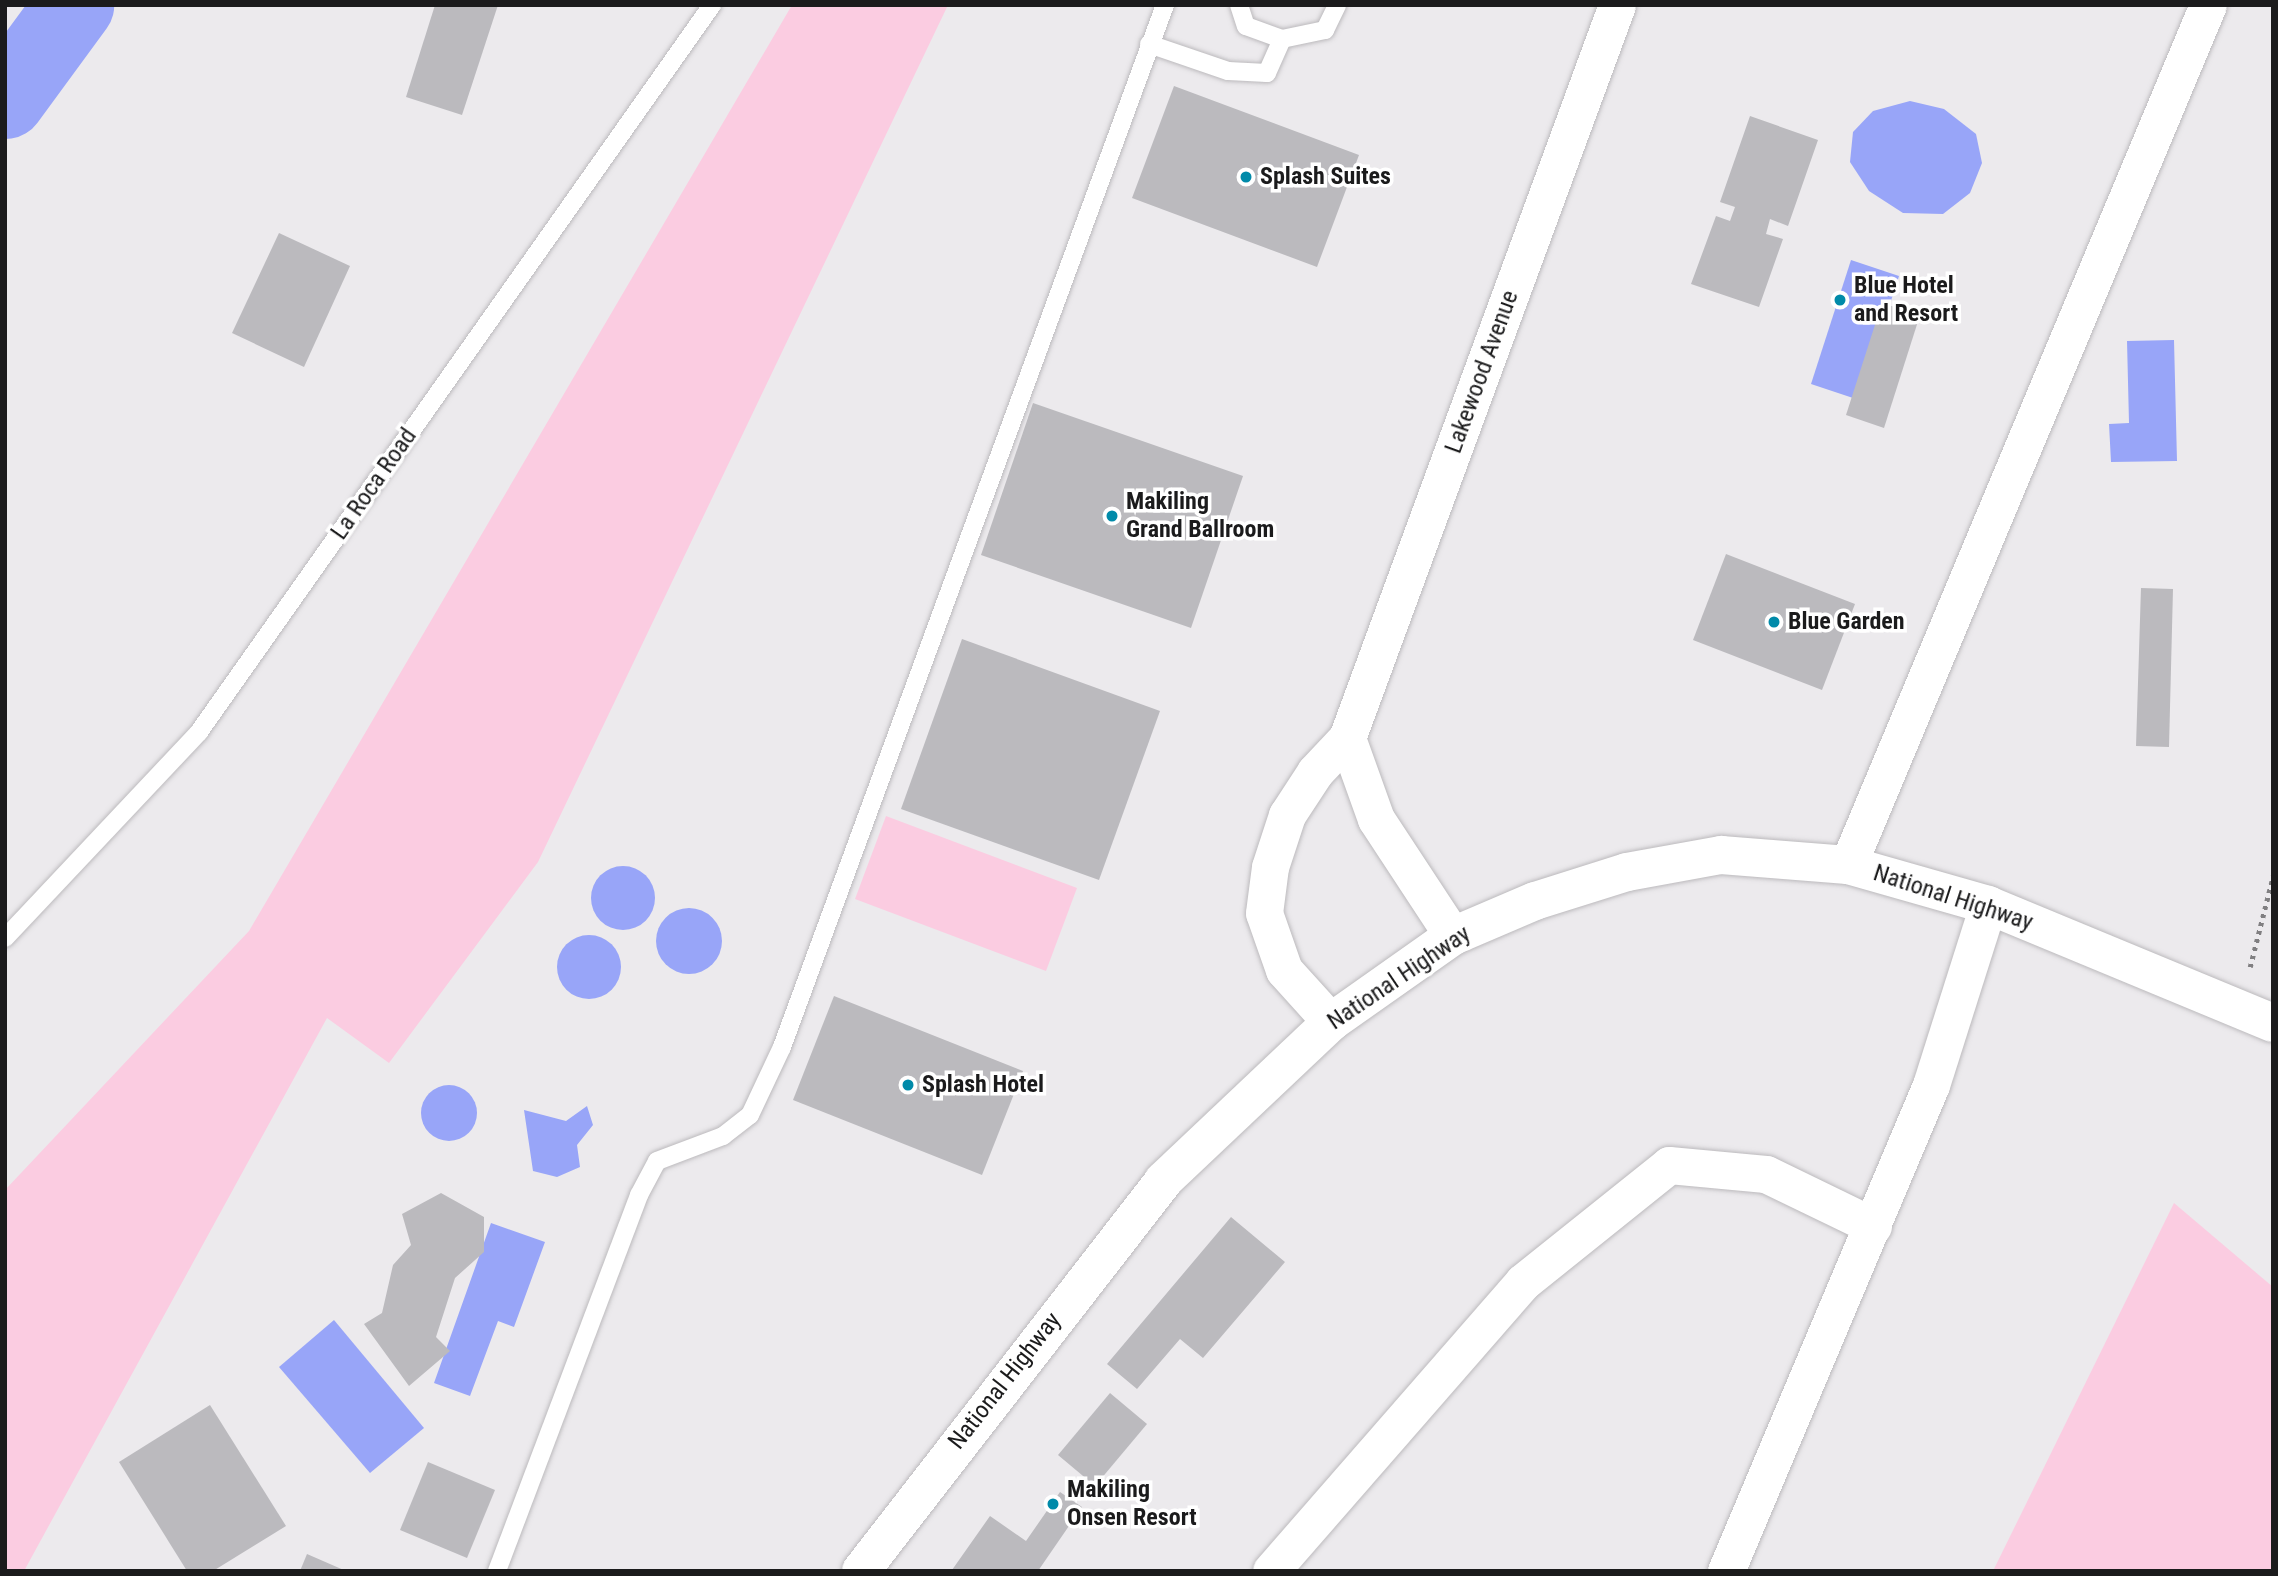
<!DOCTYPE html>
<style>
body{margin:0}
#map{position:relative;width:2278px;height:1576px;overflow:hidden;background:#eceaed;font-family:"Roboto Condensed",sans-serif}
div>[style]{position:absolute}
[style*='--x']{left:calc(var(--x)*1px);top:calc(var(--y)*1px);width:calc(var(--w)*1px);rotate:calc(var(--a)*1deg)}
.green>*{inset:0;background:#fbcce1}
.water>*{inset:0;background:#98a5f8}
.round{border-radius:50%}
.river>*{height:79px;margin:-39.5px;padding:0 39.5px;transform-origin:39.5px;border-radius:39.5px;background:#98a5f8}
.building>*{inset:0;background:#bbbabe}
.path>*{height:4.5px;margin-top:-2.25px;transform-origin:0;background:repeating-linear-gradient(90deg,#807f81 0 3.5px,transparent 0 8.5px)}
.roads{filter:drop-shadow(0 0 2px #bcbabd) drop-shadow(0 0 2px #bcbabd)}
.service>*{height:18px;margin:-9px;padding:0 9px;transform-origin:9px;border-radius:9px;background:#fff}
.minor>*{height:37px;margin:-18.5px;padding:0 18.5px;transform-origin:18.5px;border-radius:18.5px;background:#fff}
.primary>*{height:38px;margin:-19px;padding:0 19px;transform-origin:19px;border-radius:19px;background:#fff}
.dots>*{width:19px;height:19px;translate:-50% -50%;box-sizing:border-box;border:4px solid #fff;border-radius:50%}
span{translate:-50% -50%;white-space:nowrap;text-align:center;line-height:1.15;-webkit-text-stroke:7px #fff;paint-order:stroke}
.poi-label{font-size:24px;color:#1b1b1c;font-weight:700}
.left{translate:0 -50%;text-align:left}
.street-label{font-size:24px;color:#1b1b1c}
.frame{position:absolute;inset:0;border:7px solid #1b1b1c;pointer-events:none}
</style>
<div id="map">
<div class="green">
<div style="clip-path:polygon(792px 5px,948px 5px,538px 862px,389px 1063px,327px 1018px,24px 1571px,5px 1571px,5px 1190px,249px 931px)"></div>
<div style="clip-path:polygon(886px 816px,1077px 888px,1046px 971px,855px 899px)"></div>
<div style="clip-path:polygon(2174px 1203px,2273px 1287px,2273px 1571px,1993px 1571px)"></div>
</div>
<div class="water">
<div style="clip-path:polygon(1910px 101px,1944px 109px,1976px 134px,1982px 163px,1970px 193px,1943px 214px,1903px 213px,1869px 191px,1850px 162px,1853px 132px,1873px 111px)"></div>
<div style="clip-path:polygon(1851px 260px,1899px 276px,1859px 400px,1811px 384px)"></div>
<div style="clip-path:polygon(2174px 340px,2177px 461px,2111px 462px,2109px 424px,2129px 423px,2127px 341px)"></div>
<div class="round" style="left:591px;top:866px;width:64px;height:64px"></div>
<div class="round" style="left:656px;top:908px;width:66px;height:66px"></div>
<div class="round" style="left:557px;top:935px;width:64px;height:64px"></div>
<div class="round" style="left:421px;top:1085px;width:56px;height:56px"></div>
<div style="clip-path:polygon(587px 1106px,593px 1125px,577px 1145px,580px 1167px,557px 1177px,533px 1171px,524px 1110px,566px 1121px)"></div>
<div style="clip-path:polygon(491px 1223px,545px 1242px,514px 1327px,498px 1321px,470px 1396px,434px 1383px)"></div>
<div style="clip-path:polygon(334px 1320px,424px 1428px,370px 1473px,279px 1367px)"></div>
</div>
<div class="river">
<div style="--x:5;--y:99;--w:117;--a:-53.7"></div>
</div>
<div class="building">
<div style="clip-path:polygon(435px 5px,498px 5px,462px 115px,406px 97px)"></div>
<div style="clip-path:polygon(1174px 86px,1359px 155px,1317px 267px,1132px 198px)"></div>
<div style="clip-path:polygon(1750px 116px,1818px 140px,1788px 226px,1770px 219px,1766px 234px,1783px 239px,1759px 307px,1691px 284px,1716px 216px,1730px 221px,1735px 207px,1720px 202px)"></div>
<div style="clip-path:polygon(279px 233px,350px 266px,304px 367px,232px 333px)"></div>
<div style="clip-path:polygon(1882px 303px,1920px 315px,1884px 428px,1846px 415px)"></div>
<div style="clip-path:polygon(1033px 403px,1243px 476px,1191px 628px,981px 555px)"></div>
<div style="clip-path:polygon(1726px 554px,1855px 604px,1822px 690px,1693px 640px)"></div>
<div style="clip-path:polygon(2141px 588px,2173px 589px,2169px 747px,2136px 746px)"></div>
<div style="clip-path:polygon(962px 639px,1160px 711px,1099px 880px,901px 809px)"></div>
<div style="clip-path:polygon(834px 996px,1023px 1071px,982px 1175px,793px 1100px)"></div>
<div style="clip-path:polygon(441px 1193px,484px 1217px,484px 1252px,455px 1278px,436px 1337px,450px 1351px,409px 1386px,364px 1324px,382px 1313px,393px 1265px,411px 1245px,402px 1214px)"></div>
<div style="clip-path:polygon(1231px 1217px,1285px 1262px,1203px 1358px,1180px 1339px,1137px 1389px,1107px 1364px)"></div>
<div style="clip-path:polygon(1110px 1393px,1147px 1424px,1095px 1486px,1058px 1455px)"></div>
<div style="clip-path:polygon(210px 1405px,286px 1526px,213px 1571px,187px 1571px,119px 1462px)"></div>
<div style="clip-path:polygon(428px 1462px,495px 1490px,467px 1558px,400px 1530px)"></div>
<div style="clip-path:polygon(1060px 1492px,1082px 1507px,1038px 1571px,952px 1570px,990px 1516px,1026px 1541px)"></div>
<div style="clip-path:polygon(307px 1554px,346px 1571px,300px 1571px)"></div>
</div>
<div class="path">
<div style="--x:2250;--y:967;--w:94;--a:-75.8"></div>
</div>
<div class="roads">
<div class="service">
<div style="--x:1239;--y:5;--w:22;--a:72"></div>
<div style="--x:1246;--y:26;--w:38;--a:20"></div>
<div style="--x:1282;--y:39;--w:44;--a:-11.8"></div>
<div style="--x:1325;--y:30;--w:28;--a:-64"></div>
<div style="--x:1149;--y:44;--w:83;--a:18.9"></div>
<div style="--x:1228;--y:71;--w:39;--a:3"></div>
<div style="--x:1267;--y:73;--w:37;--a:-66"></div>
<div style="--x:5;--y:938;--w:283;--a:-46.7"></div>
<div style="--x:199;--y:732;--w:890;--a:-54.79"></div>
<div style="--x:497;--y:1571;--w:402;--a:-69.3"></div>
<div style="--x:639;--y:1195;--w:38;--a:-62"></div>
<div style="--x:657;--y:1161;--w:71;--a:-20.7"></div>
<div style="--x:723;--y:1136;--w:34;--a:-38"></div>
<div style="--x:750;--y:1115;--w:75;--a:-64.8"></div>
<div style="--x:782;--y:1047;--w:1110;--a:-69.82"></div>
</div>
<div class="minor">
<div style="--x:1347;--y:738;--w:86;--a:70.3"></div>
<div style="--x:1376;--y:819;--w:140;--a:56.7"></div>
<div style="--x:1848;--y:865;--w:932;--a:-67.29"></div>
<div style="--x:1331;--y:1022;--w:70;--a:-132.1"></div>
<div style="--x:1284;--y:970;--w:60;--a:-109.3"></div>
<div style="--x:1264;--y:913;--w:46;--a:-82.6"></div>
<div style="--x:1270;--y:867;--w:55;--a:-71.9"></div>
<div style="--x:1287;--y:815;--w:51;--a:-56.9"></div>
<div style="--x:1315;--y:772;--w:47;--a:-46.7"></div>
<div style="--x:1347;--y:738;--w:781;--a:-69.78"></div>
<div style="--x:1271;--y:1571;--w:383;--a:-48.9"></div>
<div style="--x:1523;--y:1282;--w:187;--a:-38.7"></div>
<div style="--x:1669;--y:1165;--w:97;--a:5.3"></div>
<div style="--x:1766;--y:1174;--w:119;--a:25.9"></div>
<div style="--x:1726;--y:1571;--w:527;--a:-67.13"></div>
<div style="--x:1931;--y:1085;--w:189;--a:-72.4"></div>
</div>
<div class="primary">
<div style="--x:861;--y:1571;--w:493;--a:-52.2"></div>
<div style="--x:1163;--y:1181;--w:231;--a:-43.4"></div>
<div style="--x:1331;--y:1022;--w:149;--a:-35.2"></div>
<div style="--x:1453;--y:936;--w:89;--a:-23.1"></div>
<div style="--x:1535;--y:901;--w:96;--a:-17.5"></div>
<div style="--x:1627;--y:872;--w:96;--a:-10.3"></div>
<div style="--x:1721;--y:855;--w:127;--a:4.5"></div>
<div style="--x:1848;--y:865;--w:146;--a:15.9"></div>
<div style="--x:1988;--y:905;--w:308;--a:22.5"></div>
</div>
</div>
<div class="dots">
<div style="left:1246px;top:177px;background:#008aa9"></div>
<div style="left:1840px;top:300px;background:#008aa9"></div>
<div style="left:1112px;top:516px;background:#008aa9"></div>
<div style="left:1774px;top:622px;background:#008aa9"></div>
<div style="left:908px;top:1085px;background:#008aa9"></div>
<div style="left:1053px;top:1504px;background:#008aa9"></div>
</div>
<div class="poi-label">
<span class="left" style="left:1260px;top:177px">Splash Suites</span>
<span class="left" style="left:1854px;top:300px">Blue Hotel<br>and Resort</span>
<span class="left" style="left:1126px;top:516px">Makiling<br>Grand Ballroom</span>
<span class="left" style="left:1788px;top:622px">Blue Garden</span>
<span class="left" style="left:922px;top:1085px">Splash Hotel</span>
<span class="left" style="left:1067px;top:1504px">Makiling<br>Onsen Resort</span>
</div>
<div class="street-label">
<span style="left:1482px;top:372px;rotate:-70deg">Lakewood Avenue</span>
<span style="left:374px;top:484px;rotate:-55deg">La Roca Road</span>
<span style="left:1953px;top:898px;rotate:18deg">National Highway</span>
<span style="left:1399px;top:978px;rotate:-34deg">National Highway</span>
<span style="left:1005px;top:1381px;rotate:-52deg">National Highway</span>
</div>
<div class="frame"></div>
</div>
